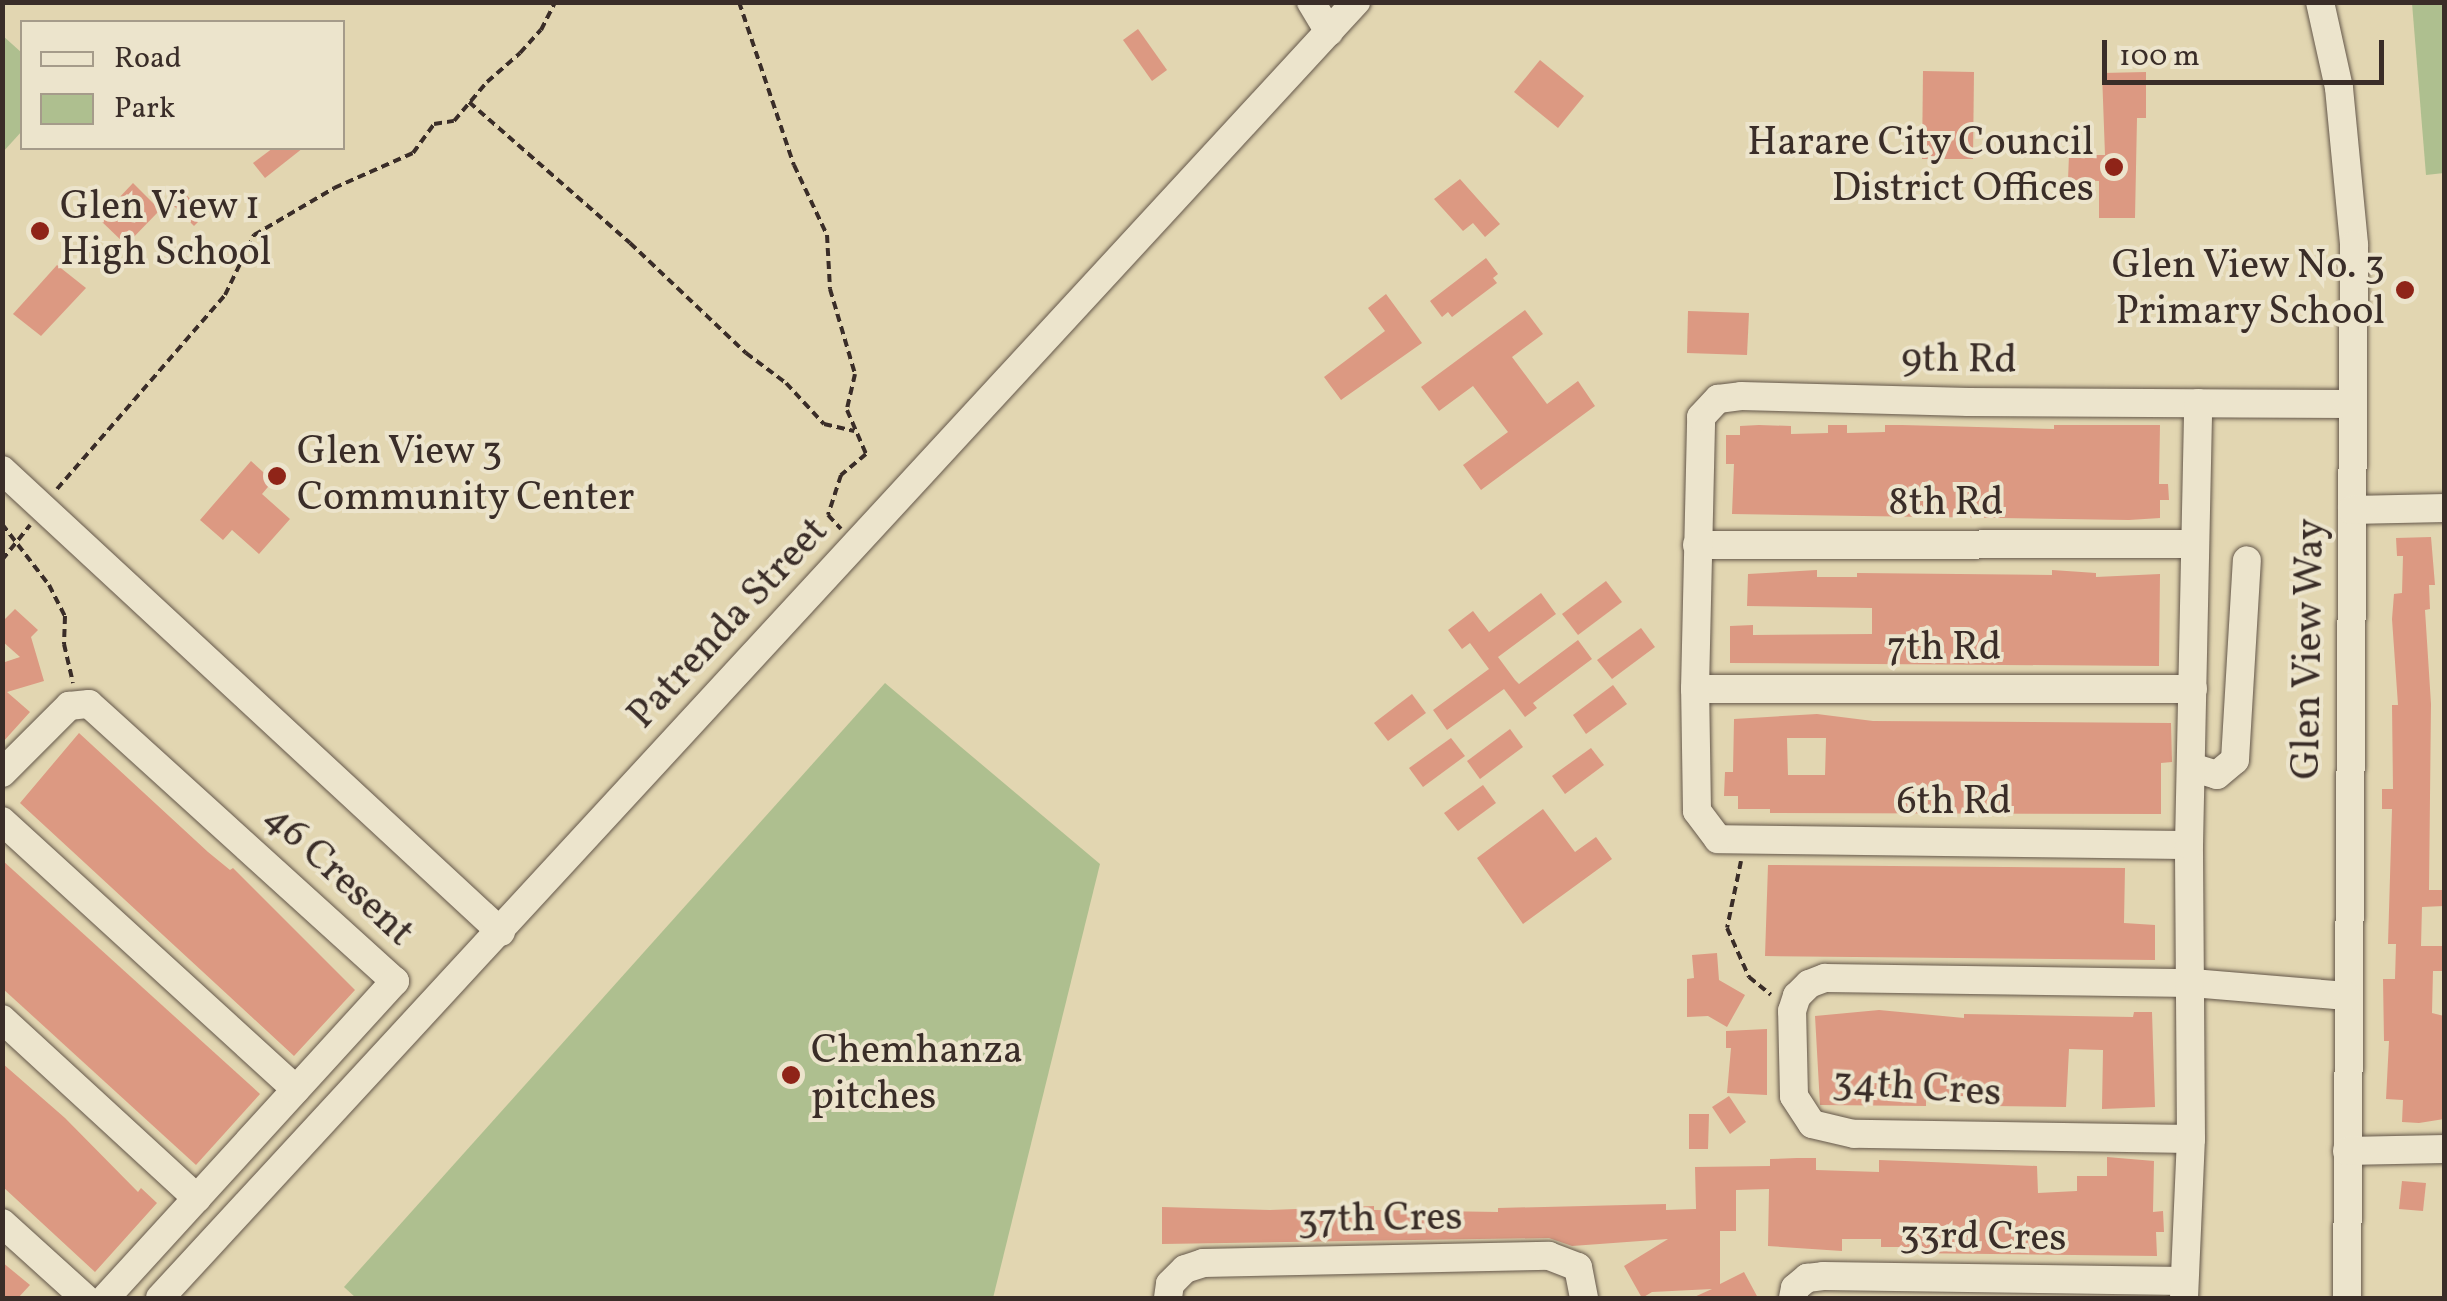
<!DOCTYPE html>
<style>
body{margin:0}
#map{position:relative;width:2447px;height:1301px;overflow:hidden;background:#e2d6b1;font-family:Vollkorn,serif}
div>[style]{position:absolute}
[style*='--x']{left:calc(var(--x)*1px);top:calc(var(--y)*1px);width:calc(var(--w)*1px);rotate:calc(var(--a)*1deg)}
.green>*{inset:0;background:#aebf8f}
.building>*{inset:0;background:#dc9982}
.path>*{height:4px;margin-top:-2px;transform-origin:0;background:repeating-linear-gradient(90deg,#3a2d28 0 8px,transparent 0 13px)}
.roads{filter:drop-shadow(0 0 2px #64574a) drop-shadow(0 0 2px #64574a)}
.minor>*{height:28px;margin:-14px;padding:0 14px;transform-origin:14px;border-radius:14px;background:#ece4cc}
.dots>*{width:28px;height:28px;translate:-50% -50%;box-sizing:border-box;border:5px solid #ece4cc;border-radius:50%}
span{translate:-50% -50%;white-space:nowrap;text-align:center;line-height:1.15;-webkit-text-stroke:8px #ece4cc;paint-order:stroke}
.poi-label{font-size:40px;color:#3a2d28}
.right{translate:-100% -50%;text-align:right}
.left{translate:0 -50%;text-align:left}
.street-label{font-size:40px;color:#3a2d28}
.frame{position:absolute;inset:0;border:5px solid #3a2d28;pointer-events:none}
.legend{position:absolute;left:20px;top:20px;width:325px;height:130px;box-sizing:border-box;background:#ece4cc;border:2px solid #a59b8a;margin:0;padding:12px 18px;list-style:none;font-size:30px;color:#3a2d28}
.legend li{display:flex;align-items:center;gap:20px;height:50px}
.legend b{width:50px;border:2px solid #a59b8a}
.scale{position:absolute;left:2102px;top:40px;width:282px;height:45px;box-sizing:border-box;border:5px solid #3a2d28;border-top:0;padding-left:12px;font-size:30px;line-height:35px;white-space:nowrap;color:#3a2d28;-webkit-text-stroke:8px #ece4cc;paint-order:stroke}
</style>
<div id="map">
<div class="green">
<div style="clip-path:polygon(2412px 3px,2444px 3px,2444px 173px,2426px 175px)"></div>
<div style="clip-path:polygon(2px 35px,22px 53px,22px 131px,3px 152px)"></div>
<div style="clip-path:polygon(885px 683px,1100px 864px,993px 1298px,356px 1298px,344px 1287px)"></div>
</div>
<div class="building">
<div style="clip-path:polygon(1138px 29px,1167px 70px,1152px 81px,1123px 40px)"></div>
<div style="clip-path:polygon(1540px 60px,1584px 96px,1558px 128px,1514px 92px)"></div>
<div style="clip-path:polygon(1923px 71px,1974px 72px,1973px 159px,1922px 159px)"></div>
<div style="clip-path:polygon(2146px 72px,2146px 118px,2137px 118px,2135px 218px,2099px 218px,2099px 181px,2068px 180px,2069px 155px,2105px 155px,2102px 73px)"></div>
<div style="clip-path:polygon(273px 148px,303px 148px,265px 178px,253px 163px)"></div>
<div style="clip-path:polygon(1460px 179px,1500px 224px,1485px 237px,1473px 223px,1463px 231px,1434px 199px)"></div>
<div style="clip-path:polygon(133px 183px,160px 210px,126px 245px,99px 219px)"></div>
<div style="clip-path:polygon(180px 189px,206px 214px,194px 226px,169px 201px)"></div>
<div style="clip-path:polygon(1486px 258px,1498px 274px,1493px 278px,1497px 283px,1452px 317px,1448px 312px,1442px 317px,1430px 301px)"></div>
<div style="clip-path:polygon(57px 265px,86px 288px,41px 336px,13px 314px)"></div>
<div style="clip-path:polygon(1386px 294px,1422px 343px,1341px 400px,1324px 377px,1385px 331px,1368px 308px)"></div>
<div style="clip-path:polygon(1525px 310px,1543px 334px,1512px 357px,1547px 404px,1578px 381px,1595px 406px,1481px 490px,1463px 465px,1508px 432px,1473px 386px,1439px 411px,1421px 387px)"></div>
<div style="clip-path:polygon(1688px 311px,1749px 313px,1747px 355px,1687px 353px)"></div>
<div style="clip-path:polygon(1828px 425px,1847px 425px,1847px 433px,1885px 432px,1885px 425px,1902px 425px,2054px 429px,2054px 425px,2160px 425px,2159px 484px,2168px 484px,2169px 500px,2160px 500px,2160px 518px,2129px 520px,1732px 514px,1734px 464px,1726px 464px,1726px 435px,1740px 435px,1740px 426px,1759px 425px,1791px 426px,1791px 434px,1828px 433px)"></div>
<div style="clip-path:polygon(251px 461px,273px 481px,262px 494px,290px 519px,259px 554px,232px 530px,223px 540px,200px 520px)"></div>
<div style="clip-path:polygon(2431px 537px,2435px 585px,2429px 585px,2430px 609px,2425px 610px,2431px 704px,2429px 890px,2444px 890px,2444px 906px,2422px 907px,2421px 946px,2444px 946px,2444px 971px,2433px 971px,2432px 1013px,2444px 1016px,2444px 1119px,2419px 1123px,2402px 1122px,2403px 1100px,2386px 1099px,2389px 1041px,2384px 1041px,2383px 979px,2395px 979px,2396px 944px,2388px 944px,2392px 809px,2382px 809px,2382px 789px,2393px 789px,2392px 705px,2398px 705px,2392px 619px,2394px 594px,2402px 593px,2403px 556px,2397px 556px,2396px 538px)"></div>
<div style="clip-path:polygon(1817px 570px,1817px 577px,1857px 577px,1857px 573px,2052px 575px,2052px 570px,2096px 573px,2096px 577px,2160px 574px,2159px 666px,1730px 663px,1730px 626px,1753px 625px,1753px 635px,1872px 634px,1872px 608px,1747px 606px,1748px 574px)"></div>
<div style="clip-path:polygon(1606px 581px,1622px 602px,1578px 635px,1562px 614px)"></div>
<div style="clip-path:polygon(1541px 593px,1556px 614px,1498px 657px,1515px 680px,1519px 684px,1578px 640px,1592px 659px,1533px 703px,1537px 708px,1525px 717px,1504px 689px,1447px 730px,1433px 710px,1489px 669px,1470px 643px,1462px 649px,1448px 630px,1473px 611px,1489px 632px)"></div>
<div style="clip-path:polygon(15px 609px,38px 630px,31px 637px,44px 681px,7px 692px,30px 712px,2px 743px,2px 663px,20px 657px,2px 641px,2px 622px)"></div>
<div style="clip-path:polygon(1641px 628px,1655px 647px,1612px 679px,1597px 660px)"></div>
<div style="clip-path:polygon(1613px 685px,1627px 704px,1586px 734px,1573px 715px)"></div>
<div style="clip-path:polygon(1412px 694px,1426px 713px,1388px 741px,1374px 723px)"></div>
<div style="clip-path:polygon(evenodd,1817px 714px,1873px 721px,2171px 723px,2172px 762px,2161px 763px,2161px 814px,1770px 813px,1770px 809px,1738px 809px,1738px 796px,1724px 796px,1725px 772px,1733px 772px,1734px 719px,1817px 714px,1787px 738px,1826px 738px,1825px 775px,1788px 775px,1787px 738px)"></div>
<div style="clip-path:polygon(1510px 729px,1523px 747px,1480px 779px,1467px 761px)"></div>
<div style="clip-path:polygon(79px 733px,208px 852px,230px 870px,233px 868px,355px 990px,294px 1056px,20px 803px)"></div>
<div style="clip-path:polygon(1451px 738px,1465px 756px,1423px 787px,1409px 768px)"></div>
<div style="clip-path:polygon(1591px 748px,1604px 765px,1565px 794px,1552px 776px)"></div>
<div style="clip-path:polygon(1483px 785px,1496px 803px,1458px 831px,1444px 813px)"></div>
<div style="clip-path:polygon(1543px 809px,1575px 852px,1596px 837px,1612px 859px,1523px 924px,1477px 858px)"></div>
<div style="clip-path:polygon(2px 860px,260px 1094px,196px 1165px,2px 988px)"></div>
<div style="clip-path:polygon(1768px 865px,2125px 868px,2124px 923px,2155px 925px,2155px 960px,1765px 956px)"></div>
<div style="clip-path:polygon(1717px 953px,1719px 980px,1745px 995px,1727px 1027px,1708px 1016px,1687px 1017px,1687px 979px,1694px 978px,1692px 955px)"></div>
<div style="clip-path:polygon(1879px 1010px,1964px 1018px,1964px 1014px,2133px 1017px,2134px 1012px,2152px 1012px,2155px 1107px,2102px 1109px,2103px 1050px,2069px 1049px,2066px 1107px,1992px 1106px,1992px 1097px,1954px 1096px,1926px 1099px,1926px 1106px,1820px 1105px,1815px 1016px)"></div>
<div style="clip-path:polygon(1767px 1029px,1767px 1095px,1727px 1093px,1731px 1048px,1726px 1048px,1726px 1031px)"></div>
<div style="clip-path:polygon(2px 1063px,65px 1118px,138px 1192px,141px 1188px,157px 1203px,95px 1272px,2px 1186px)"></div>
<div style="clip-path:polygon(1729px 1096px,1746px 1122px,1730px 1134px,1712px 1107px)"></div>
<div style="clip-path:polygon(1689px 1114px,1709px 1114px,1708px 1149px,1689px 1149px)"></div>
<div style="clip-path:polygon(2107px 1157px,2154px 1161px,2153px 1212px,2163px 1211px,2164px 1232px,2156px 1232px,2157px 1256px,1908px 1253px,1908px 1247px,1881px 1247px,1881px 1239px,1842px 1239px,1842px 1251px,1768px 1246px,1769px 1189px,1736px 1190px,1736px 1231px,1720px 1231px,1720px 1284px,1744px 1272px,1758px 1298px,1692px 1298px,1712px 1289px,1652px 1292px,1642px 1298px,1624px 1266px,1668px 1239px,1572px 1246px,1549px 1238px,1162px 1244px,1162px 1207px,1270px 1210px,1374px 1206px,1374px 1210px,1498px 1212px,1498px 1208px,1666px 1204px,1666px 1210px,1696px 1209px,1695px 1167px,1770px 1166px,1770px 1159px,1797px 1158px,1816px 1158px,1816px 1170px,1879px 1172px,1879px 1160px,2037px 1166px,2038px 1193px,2077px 1191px,2077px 1176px,2107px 1176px)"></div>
<div style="clip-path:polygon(2402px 1181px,2426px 1183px,2423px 1211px,2399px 1209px)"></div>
<div style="clip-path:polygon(2px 1262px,30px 1285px,18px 1298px,2px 1298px)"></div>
</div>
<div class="path">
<div style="--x:739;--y:2;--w:172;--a:71.4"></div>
<div style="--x:794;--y:165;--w:77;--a:64.8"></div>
<div style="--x:827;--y:235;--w:54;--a:86.8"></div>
<div style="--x:830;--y:289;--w:89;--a:73.6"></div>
<div style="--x:855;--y:374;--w:37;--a:103"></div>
<div style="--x:847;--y:410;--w:48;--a:66.6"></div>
<div style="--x:866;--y:454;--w:33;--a:140"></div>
<div style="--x:841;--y:475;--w:42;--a:108"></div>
<div style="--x:828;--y:515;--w:19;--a:47"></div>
<div style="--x:469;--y:102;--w:214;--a:41.2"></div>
<div style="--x:630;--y:243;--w:160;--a:43.5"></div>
<div style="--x:746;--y:353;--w:50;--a:36.9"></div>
<div style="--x:786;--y:383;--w:56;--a:47.2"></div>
<div style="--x:824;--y:424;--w:31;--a:13"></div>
<div style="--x:57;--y:489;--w:257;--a:-49.1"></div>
<div style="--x:225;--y:295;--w:67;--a:-64.2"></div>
<div style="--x:254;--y:235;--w:93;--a:-30.4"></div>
<div style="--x:334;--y:188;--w:86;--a:-23.9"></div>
<div style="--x:413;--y:153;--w:36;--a:-54"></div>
<div style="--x:434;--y:124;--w:20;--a:-9"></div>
<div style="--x:454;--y:121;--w:51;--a:-49.8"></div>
<div style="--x:487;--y:82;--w:44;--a:-41.3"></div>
<div style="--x:520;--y:53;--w:31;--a:-48"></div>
<div style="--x:541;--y:30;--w:31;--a:-63"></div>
<div style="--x:2;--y:524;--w:77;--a:52.4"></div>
<div style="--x:49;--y:585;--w:35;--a:63"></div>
<div style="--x:65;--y:616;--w:28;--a:92"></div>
<div style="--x:64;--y:644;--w:40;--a:77"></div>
<div style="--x:2;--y:560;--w:45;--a:-51.3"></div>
<div style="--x:1741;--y:861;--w:68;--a:101.8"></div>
<div style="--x:1727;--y:928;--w:54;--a:65.8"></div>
<div style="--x:1749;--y:977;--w:28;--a:39"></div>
</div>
<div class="roads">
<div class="minor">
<div style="--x:1311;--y:2;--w:35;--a:59"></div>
<div style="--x:2320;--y:2;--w:88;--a:77.5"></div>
<div style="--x:2339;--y:88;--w:158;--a:84.5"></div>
<div style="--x:2354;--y:245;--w:1053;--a:90.38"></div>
<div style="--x:2;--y:470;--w:680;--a:42.8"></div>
<div style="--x:2352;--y:510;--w:92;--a:-1.2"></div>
<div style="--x:1697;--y:545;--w:498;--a:-0.1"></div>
<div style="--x:1695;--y:689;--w:498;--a:0"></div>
<div style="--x:2191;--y:767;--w:27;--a:17"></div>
<div style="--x:2217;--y:775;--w:23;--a:-40"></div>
<div style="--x:2235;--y:760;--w:200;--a:-86.6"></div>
<div style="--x:2;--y:773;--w:95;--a:-45"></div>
<div style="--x:69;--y:706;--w:20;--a:-6"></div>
<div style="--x:89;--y:704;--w:413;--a:42.2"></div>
<div style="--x:395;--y:981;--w:429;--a:132.4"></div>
<div style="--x:2;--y:821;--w:398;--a:42.4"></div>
<div style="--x:2189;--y:845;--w:471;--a:-179.3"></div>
<div style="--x:1718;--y:839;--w:35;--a:-127"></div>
<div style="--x:1697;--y:811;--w:122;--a:-90.9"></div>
<div style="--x:1695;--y:689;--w:272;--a:-88.7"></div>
<div style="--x:1701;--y:417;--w:25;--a:-47"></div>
<div style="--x:1718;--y:399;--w:23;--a:-7"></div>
<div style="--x:1741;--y:396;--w:227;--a:1.5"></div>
<div style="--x:1968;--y:402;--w:384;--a:0.3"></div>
<div style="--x:2;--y:1019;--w:265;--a:42.6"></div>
<div style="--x:2191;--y:1139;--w:337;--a:-179.1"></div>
<div style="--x:1854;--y:1134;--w:43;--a:-166.6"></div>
<div style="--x:1812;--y:1124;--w:33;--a:-123"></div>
<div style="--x:1794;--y:1096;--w:85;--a:-91.3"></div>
<div style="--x:1792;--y:1011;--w:16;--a:-72"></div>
<div style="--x:1797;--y:996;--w:17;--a:-45"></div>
<div style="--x:1809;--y:984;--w:17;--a:-21"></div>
<div style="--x:1825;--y:978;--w:367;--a:0.8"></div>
<div style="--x:2192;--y:983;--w:155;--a:4.8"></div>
<div style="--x:2347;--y:1151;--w:97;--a:-1.2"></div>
<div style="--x:2;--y:1223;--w:112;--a:42.1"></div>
<div style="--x:160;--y:1298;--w:1764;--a:-47.3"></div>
<div style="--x:1168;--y:1298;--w:14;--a:-82"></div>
<div style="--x:1170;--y:1284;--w:21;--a:-45"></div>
<div style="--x:1185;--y:1269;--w:19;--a:-18"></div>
<div style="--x:1203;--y:1263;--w:346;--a:-1.2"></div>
<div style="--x:1549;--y:1256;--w:31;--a:21"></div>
<div style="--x:1578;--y:1267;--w:32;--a:79"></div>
<div style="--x:1793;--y:1298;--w:10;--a:-79"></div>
<div style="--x:1795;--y:1288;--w:16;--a:-40"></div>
<div style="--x:1807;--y:1278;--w:16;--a:-7"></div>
<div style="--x:1823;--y:1276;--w:361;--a:0.8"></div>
<div style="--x:2184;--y:1298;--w:159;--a:-87.5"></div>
<div style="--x:2191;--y:1139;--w:294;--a:-90.4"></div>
<div style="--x:2189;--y:845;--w:442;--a:-88.8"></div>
</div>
</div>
<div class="dots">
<div style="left:2114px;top:167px;background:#8f2418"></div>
<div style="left:40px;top:231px;background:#8f2418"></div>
<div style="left:2405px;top:290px;background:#8f2418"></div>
<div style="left:277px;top:476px;background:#8f2418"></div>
<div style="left:791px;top:1075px;background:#8f2418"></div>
</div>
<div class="poi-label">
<span class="right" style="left:2094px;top:167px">Harare City Council<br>District Offices</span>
<span class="left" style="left:60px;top:231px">Glen View 1<br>High School</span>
<span class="right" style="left:2385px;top:290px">Glen View No. 3<br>Primary School</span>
<span class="left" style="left:297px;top:476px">Glen View 3<br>Community Center</span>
<span class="left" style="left:811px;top:1075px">Chemhanza<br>pitches</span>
</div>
<div class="street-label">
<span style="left:1959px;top:361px;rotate:1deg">9th Rd</span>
<span style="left:1946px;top:504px">8th Rd</span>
<span style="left:729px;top:624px;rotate:-47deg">Patrenda Street</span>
<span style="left:1944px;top:649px">7th Rd</span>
<span style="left:2310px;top:649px;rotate:-89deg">Glen View Way</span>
<span style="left:1954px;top:803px">6th Rd</span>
<span style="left:338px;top:876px;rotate:43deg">46 Cresent</span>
<span style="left:1917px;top:1089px;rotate:4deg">34th Cres</span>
<span style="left:1380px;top:1220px;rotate:-1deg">37th Cres</span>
<span style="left:1983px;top:1238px;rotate:1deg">33rd Cres</span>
</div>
<div class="frame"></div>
<ul class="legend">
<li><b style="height:12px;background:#ece4cc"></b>Road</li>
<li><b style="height:28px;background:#aebf8f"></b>Park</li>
</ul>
<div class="scale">100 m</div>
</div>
